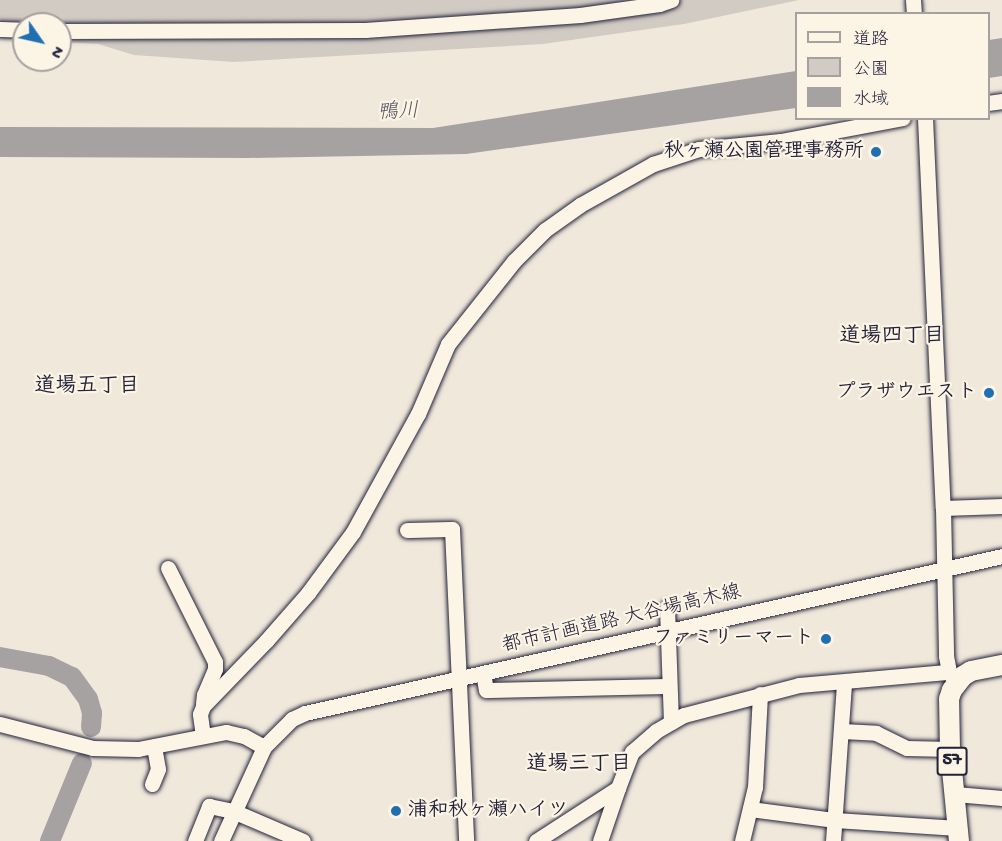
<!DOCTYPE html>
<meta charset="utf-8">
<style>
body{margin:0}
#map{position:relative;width:1002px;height:841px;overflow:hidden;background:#efe8db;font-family:"Gochi Hand","Klee One",sans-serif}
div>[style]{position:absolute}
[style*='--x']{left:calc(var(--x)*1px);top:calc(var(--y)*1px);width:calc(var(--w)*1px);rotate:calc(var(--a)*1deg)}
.green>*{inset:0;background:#d1cbc3}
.water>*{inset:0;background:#a6a2a2}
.river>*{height:20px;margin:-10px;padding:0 10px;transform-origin:10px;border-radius:10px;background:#a6a2a2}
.roads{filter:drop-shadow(0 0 2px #22223b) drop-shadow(0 0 2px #22223b)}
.minor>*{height:15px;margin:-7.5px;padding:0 7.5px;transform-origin:7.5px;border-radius:7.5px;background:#fcf5e5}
.major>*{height:20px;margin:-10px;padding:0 10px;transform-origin:10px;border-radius:10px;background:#fcf5e5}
.dots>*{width:16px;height:16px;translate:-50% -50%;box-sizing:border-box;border:3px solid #fcf5e5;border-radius:50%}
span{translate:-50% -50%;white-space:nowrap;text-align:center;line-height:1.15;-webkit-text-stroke:4.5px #fcf5e5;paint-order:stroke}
.shield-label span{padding:2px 4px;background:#fcf5e5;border:2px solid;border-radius:4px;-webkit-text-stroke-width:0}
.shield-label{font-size:18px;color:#22223b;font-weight:700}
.poi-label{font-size:20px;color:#22223b;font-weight:700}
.right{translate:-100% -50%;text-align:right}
.left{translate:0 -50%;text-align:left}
.street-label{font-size:20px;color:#22223b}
.water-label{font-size:21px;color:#575564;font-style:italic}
.neighbourhood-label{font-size:21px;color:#22223b;font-weight:700}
.legend{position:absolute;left:795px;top:12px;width:195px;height:108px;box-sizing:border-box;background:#fcf5e5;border:2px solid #a5a1a1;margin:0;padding:8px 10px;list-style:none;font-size:18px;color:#22223b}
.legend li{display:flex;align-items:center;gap:12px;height:30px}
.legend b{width:30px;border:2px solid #a5a1a1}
.north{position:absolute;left:12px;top:12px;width:60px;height:60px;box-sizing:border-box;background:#fcf5e5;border:2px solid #a5a1a1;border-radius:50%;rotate:124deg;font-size:16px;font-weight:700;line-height:24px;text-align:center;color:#22223b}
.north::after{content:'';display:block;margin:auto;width:21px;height:27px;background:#1f6fb2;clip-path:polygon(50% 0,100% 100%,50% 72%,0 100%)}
</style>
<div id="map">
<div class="green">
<div style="clip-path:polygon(0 0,799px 0,684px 24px,543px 44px,234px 62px,134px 55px,98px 44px,60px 42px,60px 24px,24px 24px,24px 40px,0 38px)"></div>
</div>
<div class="water">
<div style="clip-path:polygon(1002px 38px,1002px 76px,989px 78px,989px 40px)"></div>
<div style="clip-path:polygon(796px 71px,796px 108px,466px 154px,249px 158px,0 157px,0 127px,433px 128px)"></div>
</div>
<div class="river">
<div style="--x:0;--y:657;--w:50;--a:10.4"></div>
<div style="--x:49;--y:666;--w:25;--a:26"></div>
<div style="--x:72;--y:677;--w:27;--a:54"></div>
<div style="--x:88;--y:699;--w:15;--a:74"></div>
<div style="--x:92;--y:713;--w:14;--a:94"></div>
<div style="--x:50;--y:841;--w:84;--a:-67.7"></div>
</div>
<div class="roads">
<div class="minor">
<div style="--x:913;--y:0;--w:14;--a:86"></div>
<div style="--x:0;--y:29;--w:24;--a:2"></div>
<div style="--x:60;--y:31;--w:305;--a:-0.2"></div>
<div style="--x:365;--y:30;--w:216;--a:-4"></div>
<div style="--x:580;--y:15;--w:80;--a:-7.9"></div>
<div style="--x:659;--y:4;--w:13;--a:-18"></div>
<div style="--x:988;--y:103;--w:14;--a:-8"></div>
<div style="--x:925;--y:118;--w:390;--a:87.4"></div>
<div style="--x:943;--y:508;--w:148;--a:88.8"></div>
<div style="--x:946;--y:656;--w:16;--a:79"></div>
<div style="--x:949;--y:672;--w:12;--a:55"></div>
<div style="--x:943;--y:508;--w:59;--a:-1.9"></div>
<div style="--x:407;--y:530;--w:45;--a:-1.3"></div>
<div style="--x:452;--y:529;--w:312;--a:87.4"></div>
<div style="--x:168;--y:568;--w:105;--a:63.4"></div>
<div style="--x:215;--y:662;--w:7;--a:90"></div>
<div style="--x:215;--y:669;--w:28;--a:113"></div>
<div style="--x:204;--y:695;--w:8;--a:97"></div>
<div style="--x:667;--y:608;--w:114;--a:88"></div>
<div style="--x:483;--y:673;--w:17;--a:80"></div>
<div style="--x:486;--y:690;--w:183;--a:-1.3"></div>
<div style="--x:0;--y:724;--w:96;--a:14.5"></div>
<div style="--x:93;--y:748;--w:45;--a:1.3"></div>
<div style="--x:138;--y:749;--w:90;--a:-10.9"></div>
<div style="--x:226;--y:732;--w:18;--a:13"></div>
<div style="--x:244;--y:736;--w:23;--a:29"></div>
<div style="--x:842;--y:731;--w:34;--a:3"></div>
<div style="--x:876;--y:733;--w:34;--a:26"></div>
<div style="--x:907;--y:748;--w:43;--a:1.3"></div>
<div style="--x:203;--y:736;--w:22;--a:-98"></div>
<div style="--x:200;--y:714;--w:9;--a:-69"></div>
<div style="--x:203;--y:706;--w:91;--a:-45.9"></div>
<div style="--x:266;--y:641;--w:64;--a:-48.8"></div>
<div style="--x:308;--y:593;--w:76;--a:-53.6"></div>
<div style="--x:353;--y:532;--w:135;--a:-61.2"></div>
<div style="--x:418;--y:414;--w:76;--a:-66.8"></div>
<div style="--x:448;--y:344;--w:106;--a:-51.5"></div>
<div style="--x:514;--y:261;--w:44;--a:-45"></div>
<div style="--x:545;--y:230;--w:43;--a:-35.5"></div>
<div style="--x:580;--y:205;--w:84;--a:-29.3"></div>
<div style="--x:653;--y:164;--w:48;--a:-18.1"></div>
<div style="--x:699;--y:149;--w:82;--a:-5.6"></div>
<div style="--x:781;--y:141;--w:124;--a:-10.7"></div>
<div style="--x:152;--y:784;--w:16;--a:-68"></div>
<div style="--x:158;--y:769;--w:23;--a:-100"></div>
<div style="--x:955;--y:794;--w:47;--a:4.9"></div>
<div style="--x:750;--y:809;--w:86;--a:7.4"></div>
<div style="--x:835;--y:820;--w:123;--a:3.7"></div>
<div style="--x:195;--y:841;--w:38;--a:-68"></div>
<div style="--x:209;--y:806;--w:25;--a:12"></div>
<div style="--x:233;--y:811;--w:76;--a:23.2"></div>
<div style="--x:221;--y:841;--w:103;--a:-65.4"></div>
<div style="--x:264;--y:747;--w:40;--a:-45"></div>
<div style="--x:292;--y:719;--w:14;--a:-25"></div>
<div style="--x:305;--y:713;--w:714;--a:-12.69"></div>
<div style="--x:536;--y:841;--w:98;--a:-32.9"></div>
<div style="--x:618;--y:788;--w:39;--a:-69"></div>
<div style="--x:632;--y:752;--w:32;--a:-41"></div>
<div style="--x:656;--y:731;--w:32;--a:-30"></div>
<div style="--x:684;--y:715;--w:119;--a:-14.6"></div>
<div style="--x:799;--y:685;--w:151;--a:-5"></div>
<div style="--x:600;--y:841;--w:56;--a:-71.2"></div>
<div style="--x:742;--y:841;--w:56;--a:-76.5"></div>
<div style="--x:755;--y:787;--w:93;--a:-86.9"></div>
<div style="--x:833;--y:841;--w:159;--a:-86"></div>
</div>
<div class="major">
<div style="--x:959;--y:841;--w:92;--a:-95.6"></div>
<div style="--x:950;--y:749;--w:50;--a:-91.1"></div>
<div style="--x:949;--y:699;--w:9;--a:-72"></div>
<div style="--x:952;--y:690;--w:18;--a:-52"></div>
<div style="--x:963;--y:676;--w:9;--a:-32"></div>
<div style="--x:971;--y:671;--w:32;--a:-11"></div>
</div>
</div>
<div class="dots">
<div style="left:876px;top:152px;background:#1f6fb2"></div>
<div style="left:989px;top:393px;background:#1f6fb2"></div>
<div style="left:826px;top:639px;background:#1f6fb2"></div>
<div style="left:396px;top:811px;background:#1f6fb2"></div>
</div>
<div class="shield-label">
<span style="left:952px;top:761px">57</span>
</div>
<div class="poi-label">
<span class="right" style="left:864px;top:152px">秋ヶ瀬公園管理事務所</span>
<span class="right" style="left:977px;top:393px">プラザウエスト</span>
<span class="right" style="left:814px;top:639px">ファミリーマート</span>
<span class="left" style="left:408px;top:811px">浦和秋ヶ瀬ハイツ</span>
</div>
<div class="street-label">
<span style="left:622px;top:620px;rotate:-13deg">都市計画道路 大谷場高木線</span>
</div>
<div class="water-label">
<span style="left:398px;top:114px;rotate:-3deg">鴨川</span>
</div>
<div class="neighbourhood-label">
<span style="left:892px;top:338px">道場四丁目</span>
<span style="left:87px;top:388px">道場五丁目</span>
<span style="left:579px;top:766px">道場三丁目</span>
</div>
<ul class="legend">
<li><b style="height:8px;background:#fcf5e5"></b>道路</li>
<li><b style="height:16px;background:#d1cbc3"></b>公園</li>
<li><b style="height:16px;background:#a6a2a2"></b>水域</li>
</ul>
<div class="north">N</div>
</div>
